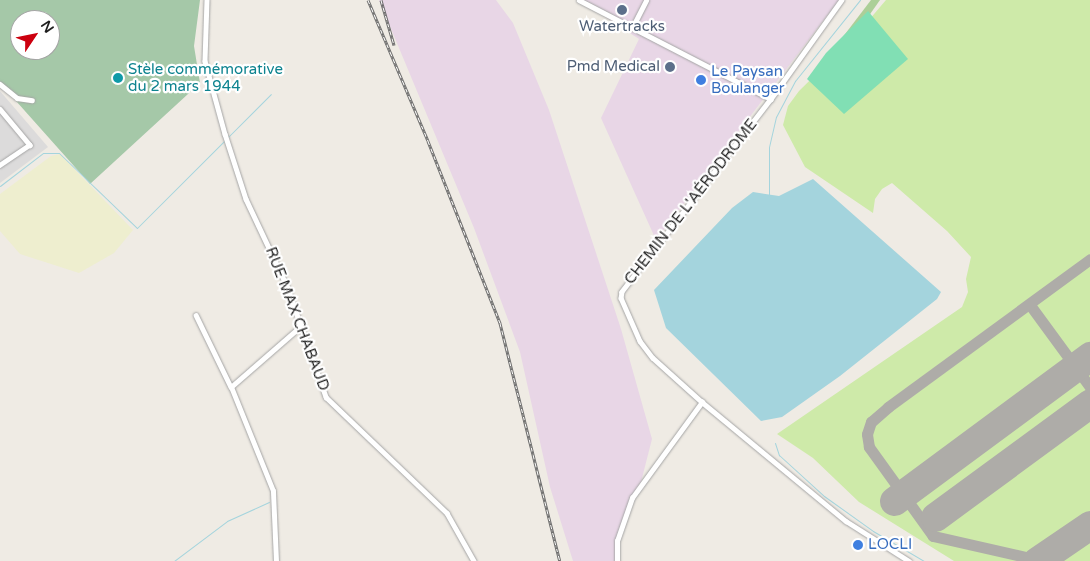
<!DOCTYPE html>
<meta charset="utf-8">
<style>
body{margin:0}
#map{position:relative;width:1090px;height:561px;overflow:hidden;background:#efebe4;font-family:"Varela Round",sans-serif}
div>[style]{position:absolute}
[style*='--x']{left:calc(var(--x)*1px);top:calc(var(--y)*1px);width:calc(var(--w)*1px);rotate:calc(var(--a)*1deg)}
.residential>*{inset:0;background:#dcdbdb}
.industrial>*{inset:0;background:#e8d6e6}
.farmland>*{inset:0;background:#eeeecf}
.grass>*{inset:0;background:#ceeaa9}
.forest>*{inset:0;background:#accf98}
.cemetery>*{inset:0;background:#a5c8a8}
.pitch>*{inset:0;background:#81dfb4}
.water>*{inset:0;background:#a4d4dd}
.stream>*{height:1px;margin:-0.5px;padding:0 0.5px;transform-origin:0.5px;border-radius:0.5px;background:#a4d4dd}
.taxiway>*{height:11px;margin:-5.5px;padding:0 5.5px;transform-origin:5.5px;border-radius:5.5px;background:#aeaca8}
.runway>*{height:29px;margin:-14.5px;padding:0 14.5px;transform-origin:14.5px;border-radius:14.5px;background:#aeaca8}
.roads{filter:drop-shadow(0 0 1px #a5a5a5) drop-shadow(0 0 1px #a5a5a5)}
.street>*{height:4.5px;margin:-2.25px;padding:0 2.25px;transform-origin:2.25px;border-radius:2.25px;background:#fff}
.rail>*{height:3px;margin-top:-1.5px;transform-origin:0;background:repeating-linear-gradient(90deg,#fff 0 4px,#6c6c6c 0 8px);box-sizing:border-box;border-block:1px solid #6c6c6c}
.dots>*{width:14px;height:14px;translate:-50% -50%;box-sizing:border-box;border:2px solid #fff;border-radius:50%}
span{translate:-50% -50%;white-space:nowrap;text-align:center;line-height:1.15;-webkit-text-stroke:4.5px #fff;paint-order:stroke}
.service-label{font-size:15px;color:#4e5e75}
.right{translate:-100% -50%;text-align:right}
.culture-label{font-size:15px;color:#0d838f}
.left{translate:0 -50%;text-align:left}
.shop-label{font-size:15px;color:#366cbe}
.street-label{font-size:15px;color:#1e1e1e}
.north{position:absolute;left:10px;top:10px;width:50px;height:50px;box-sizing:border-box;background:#fff;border:1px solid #a5a5a5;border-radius:50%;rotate:56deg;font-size:14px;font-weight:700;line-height:20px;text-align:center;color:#1e1e1e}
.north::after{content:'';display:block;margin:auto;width:18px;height:22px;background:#cc000f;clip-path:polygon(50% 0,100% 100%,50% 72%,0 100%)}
</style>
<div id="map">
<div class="residential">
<div style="clip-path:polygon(0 91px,48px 147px,0 183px)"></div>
</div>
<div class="industrial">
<div style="clip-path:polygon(379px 0,496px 0,513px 23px,549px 110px,621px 329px,652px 439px,641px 482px,632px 495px,615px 541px,615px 561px,573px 561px,550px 487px,520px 352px,474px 228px)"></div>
<div style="clip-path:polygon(579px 0,839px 0,656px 240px,601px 118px,639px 39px)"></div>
</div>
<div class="farmland">
<div style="clip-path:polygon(60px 154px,133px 230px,114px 253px,79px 273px,20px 254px,0 231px,0 194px,51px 156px)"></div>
</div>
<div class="grass">
<div style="clip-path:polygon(886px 0,1090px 0,1090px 561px,954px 561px,859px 502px,813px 458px,777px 434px,962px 307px,968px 292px,966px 279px,971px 257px,947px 231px,892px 183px,882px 189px,875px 199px,873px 213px,805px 167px,783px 125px,788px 106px,799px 91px,857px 34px)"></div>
</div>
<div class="forest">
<div style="clip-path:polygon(871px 0,880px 0,868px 17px,839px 42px)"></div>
</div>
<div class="cemetery">
<div style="clip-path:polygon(evenodd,0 0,200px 0,194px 46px,200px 83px,90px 184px,0 83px,0 0,20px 20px,50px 20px,50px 50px,20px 50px,20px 20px)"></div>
</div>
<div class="pitch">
<div style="clip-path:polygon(868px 11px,908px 59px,844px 114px,807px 79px,826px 53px)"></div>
</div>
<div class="water">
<div style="clip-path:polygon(813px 179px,941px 292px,937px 299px,840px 376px,782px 417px,761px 421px,666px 328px,654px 290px,732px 208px,753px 192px,779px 196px)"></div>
</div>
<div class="stream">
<div style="--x:227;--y:138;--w:62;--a:-45"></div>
<div style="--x:0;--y:186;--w:54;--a:-37.5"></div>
<div style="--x:43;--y:153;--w:16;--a:0"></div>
<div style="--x:59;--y:153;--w:108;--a:43.9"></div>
<div style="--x:137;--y:228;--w:123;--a:-45"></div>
<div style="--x:769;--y:196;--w:49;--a:-90"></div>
<div style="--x:769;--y:147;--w:31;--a:-77"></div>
<div style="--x:776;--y:117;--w:41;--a:-62.2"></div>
<div style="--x:795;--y:81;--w:104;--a:-51.3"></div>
<div style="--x:775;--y:443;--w:13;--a:72"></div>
<div style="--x:779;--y:455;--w:61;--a:42.3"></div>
<div style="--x:824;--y:496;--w:60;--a:35.5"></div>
<div style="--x:873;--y:531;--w:59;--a:30.5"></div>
<div style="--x:174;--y:561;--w:66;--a:-37"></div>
<div style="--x:227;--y:521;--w:46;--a:-24.3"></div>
</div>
<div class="taxiway">
<div style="--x:1030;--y:305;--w:102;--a:53.8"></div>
<div style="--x:1039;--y:560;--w:109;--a:-167.2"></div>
<div style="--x:933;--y:536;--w:110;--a:-125.7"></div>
<div style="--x:869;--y:447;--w:13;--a:-99"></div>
<div style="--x:867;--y:434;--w:13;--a:-72"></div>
<div style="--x:871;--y:422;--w:23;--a:-41"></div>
<div style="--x:888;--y:407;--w:250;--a:-36.2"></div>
</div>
<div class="runway">
<div style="--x:894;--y:501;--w:244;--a:-36.5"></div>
<div style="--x:935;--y:517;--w:192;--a:-36.3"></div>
<div style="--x:1037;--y:561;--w:64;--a:-34.2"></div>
</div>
<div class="roads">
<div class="street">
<div style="--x:207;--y:0;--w:61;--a:91.9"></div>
<div style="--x:205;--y:61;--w:76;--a:74.7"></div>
<div style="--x:225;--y:134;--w:68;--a:72.1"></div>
<div style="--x:246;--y:199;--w:96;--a:64.8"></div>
<div style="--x:287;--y:286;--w:118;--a:70.6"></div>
<div style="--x:326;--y:397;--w:168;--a:43.8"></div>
<div style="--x:447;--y:513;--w:55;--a:60.6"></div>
<div style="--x:579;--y:0;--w:216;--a:27.3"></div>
<div style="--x:842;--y:0;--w:122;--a:125.6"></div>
<div style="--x:771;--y:99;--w:244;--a:127.7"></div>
<div style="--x:622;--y:292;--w:6;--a:99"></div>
<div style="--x:621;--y:298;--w:47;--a:66.2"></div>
<div style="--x:640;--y:341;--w:21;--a:53"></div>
<div style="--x:653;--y:358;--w:66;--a:41.9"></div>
<div style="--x:702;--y:402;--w:187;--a:39.6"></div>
<div style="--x:846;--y:521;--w:75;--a:32.4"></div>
<div style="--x:632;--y:28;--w:31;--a:-63"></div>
<div style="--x:0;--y:84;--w:22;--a:39"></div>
<div style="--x:17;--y:98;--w:15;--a:8"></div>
<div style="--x:0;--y:109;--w:47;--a:50.2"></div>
<div style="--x:30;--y:145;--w:36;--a:146"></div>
<div style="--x:196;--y:315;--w:80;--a:64.1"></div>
<div style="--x:276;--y:561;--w:70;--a:-92.5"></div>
<div style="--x:273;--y:491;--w:112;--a:-112"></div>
<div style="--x:231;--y:387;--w:94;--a:-41.1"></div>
<div style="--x:617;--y:561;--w:20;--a:-90"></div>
<div style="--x:617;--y:541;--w:46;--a:-70.8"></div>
<div style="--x:632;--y:498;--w:119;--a:-53.9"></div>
</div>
</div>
<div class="rail">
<div style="--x:368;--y:0;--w:153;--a:66.9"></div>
<div style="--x:428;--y:141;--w:196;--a:68.4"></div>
<div style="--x:500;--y:323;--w:245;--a:75.9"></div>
<div style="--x:381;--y:0;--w:47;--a:73.9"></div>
</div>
<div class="dots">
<div style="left:622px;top:10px;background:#5c6f8a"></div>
<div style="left:670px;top:67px;background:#5c6f8a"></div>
<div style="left:118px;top:78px;background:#0f9aa8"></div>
<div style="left:701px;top:80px;background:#3f7fe0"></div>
<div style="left:858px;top:545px;background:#3f7fe0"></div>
</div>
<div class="service-label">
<span style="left:622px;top:27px">Watertracks</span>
<span class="right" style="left:660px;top:67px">Pmd Medical</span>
</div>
<div class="culture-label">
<span class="left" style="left:128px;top:78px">Stèle commémorative<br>du 2 mars 1944</span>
</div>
<div class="shop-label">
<span class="left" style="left:711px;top:80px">Le Paysan<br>Boulanger</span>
<span class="left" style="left:868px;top:545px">LOCLI</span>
</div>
<div class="street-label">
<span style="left:691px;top:202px;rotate:-52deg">CHEMIN DE L'AÉRODROME</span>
<span style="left:297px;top:319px;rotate:69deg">RUE MAX CHABAUD</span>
</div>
<div class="north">N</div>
</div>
